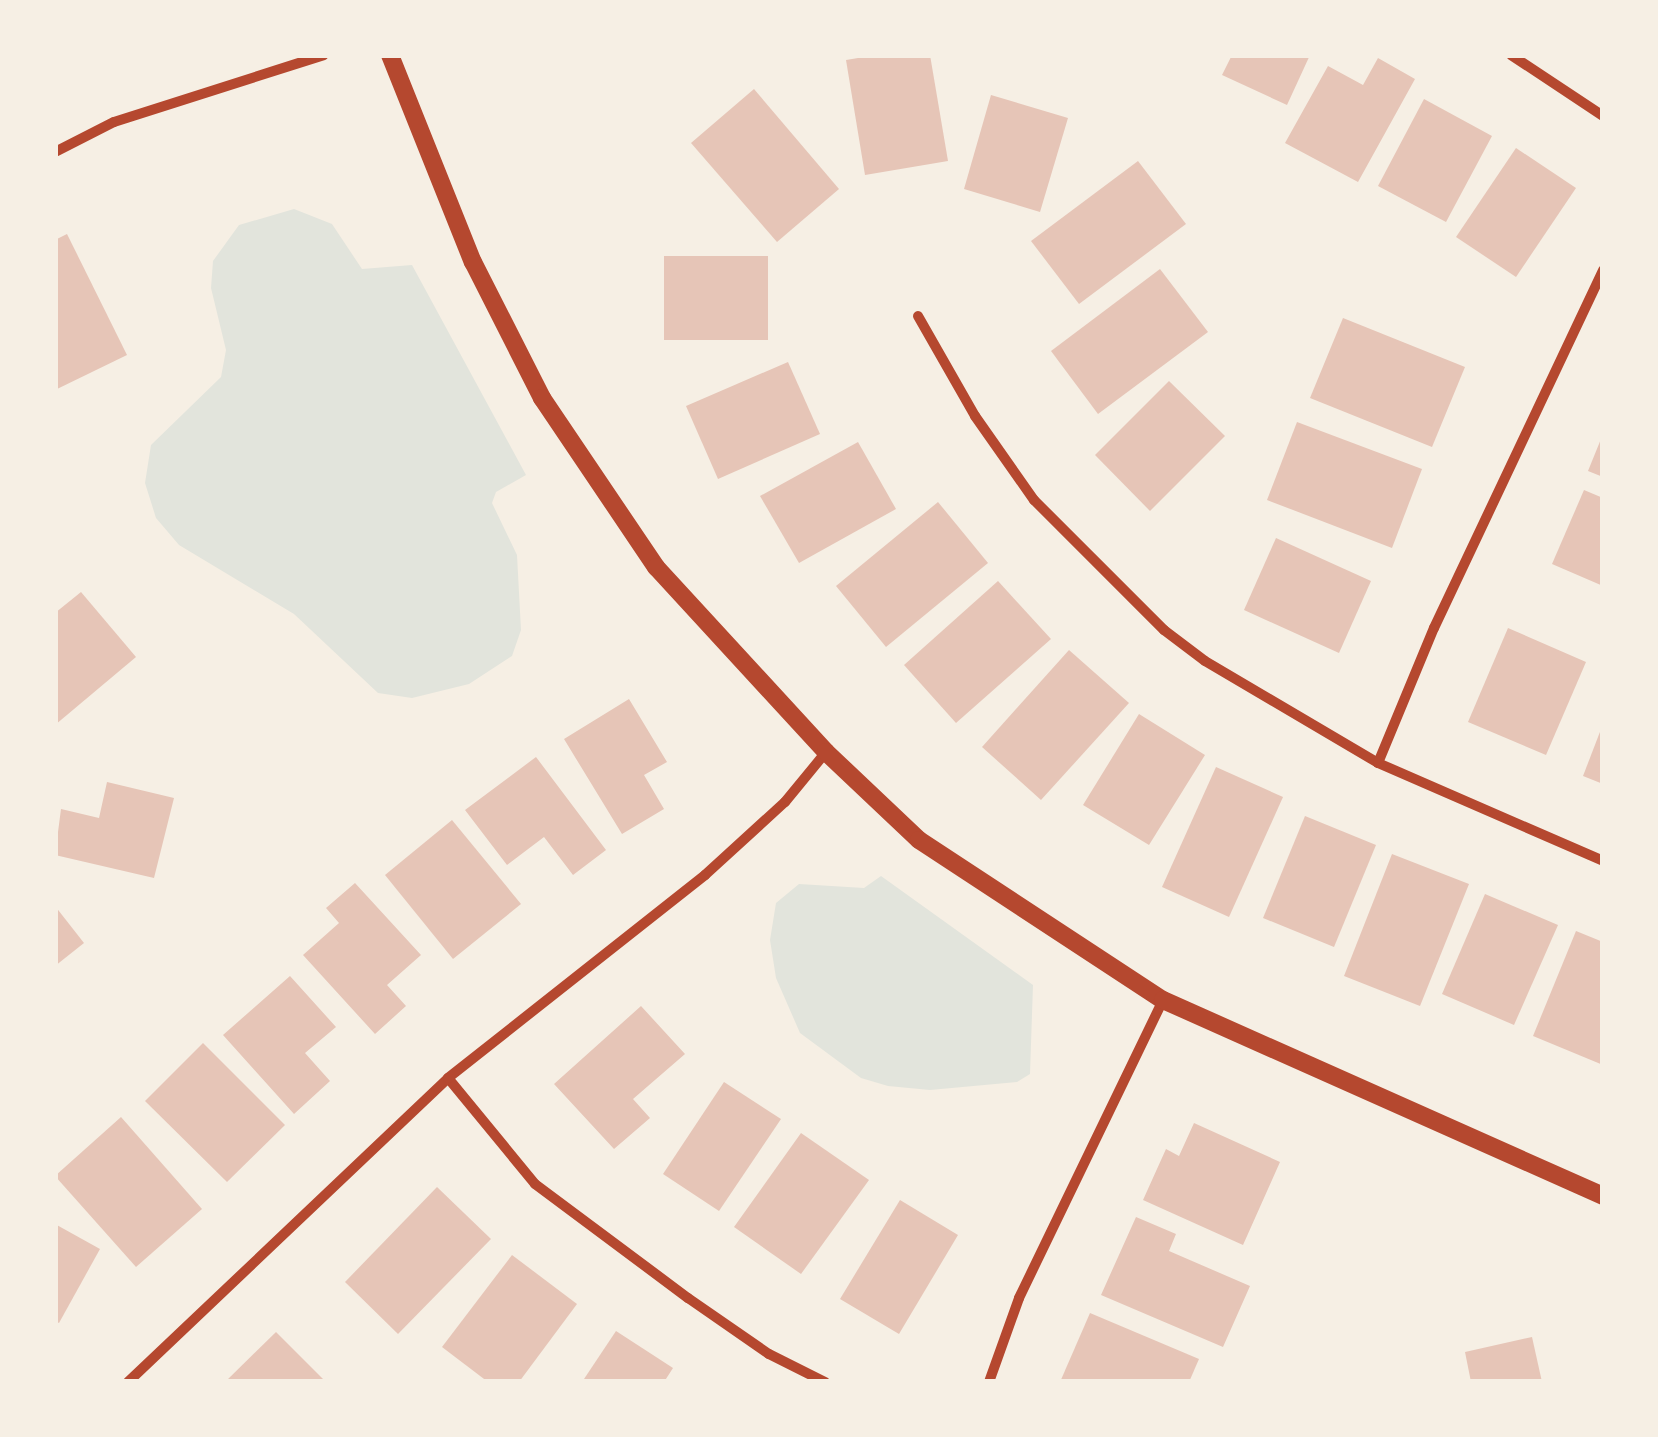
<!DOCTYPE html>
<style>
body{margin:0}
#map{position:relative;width:1658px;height:1437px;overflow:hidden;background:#f6efe4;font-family:Inter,sans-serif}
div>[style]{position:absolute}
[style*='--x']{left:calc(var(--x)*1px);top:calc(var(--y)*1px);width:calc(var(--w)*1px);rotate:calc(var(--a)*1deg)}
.green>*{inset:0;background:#e2e4dc}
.building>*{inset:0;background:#e6c5b7}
.minor>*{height:10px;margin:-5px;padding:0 5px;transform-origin:5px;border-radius:5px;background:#b5482f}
.tertiary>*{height:18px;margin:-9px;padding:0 9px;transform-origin:9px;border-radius:9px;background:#b5482f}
span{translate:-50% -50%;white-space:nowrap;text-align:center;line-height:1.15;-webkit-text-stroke:9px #f6efe4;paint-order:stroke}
.frame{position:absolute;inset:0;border:58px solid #f6efe4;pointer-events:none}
</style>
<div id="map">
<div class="green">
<div style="clip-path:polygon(294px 209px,332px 224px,362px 269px,412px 265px,526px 475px,496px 492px,492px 503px,517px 555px,521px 630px,512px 656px,469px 684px,412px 698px,378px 693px,294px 614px,179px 545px,156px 518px,145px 483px,151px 445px,221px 377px,226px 350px,211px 288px,213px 261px,239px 225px)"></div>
<div style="clip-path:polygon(881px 876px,1033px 985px,1030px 1074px,1017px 1082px,930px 1090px,888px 1086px,861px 1078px,800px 1033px,776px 978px,770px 940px,776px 903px,799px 884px,864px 888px)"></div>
</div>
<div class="building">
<div style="clip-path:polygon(876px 55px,930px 55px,948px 161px,865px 175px,846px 60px)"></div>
<div style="clip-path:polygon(1232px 55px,1310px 55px,1287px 105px,1222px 75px)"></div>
<div style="clip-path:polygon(1378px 58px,1415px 79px,1358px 182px,1285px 143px,1328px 66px,1363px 85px)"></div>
<div style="clip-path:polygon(754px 89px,839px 189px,777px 242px,691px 143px)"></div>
<div style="clip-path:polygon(991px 95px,1068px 118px,1040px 212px,964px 189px)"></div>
<div style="clip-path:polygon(1424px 99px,1492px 136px,1446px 222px,1378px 186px)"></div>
<div style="clip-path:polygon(1516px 148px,1576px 188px,1516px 277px,1456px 237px)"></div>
<div style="clip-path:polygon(1138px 161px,1186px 224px,1079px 304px,1031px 241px)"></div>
<div style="clip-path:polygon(67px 234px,127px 355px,55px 390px,55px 240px)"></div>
<div style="clip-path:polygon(664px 256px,768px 256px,768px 340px,664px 340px)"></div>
<div style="clip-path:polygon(1160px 269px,1208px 332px,1098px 414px,1051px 351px)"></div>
<div style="clip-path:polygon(1343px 318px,1465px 367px,1432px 447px,1310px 398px)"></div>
<div style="clip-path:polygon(788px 362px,820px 434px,718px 479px,686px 406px)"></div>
<div style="clip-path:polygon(1169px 381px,1225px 436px,1150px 511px,1095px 455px)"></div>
<div style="clip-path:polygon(1297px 422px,1422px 469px,1392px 548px,1267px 500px)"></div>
<div style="clip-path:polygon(1603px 434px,1603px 477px,1588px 471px)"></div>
<div style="clip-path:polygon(858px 442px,896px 509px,799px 563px,760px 496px)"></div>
<div style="clip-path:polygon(1584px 490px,1603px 498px,1603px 586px,1552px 564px)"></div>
<div style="clip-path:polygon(938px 502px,988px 563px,886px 647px,836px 586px)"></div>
<div style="clip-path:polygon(1276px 538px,1371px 581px,1339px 653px,1244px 610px)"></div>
<div style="clip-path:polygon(998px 581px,1051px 639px,956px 723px,904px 665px)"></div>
<div style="clip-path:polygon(81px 592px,136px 657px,55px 725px,55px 613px)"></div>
<div style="clip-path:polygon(1508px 628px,1586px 662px,1546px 755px,1468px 722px)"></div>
<div style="clip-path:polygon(1069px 650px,1129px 703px,1041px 800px,982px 747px)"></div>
<div style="clip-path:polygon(629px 699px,667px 762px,644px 775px,664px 809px,622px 834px,564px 739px)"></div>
<div style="clip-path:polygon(1139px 714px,1205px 755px,1149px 845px,1083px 805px)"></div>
<div style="clip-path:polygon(1603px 724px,1603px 784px,1583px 776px)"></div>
<div style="clip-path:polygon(536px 757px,606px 850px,573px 875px,544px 837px,507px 865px,465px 810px)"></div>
<div style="clip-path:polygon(1216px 767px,1283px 797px,1229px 917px,1162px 887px)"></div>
<div style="clip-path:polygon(107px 782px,174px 798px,154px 878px,55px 855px,61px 809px,99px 818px)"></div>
<div style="clip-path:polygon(1305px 816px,1376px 845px,1334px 947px,1263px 918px)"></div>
<div style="clip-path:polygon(452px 820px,521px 904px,453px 959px,385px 875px)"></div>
<div style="clip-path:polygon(1392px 854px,1469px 884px,1420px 1006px,1344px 976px)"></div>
<div style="clip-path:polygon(355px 883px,421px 955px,387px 985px,406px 1006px,375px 1034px,303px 955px,339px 923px,326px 908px)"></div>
<div style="clip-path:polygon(1485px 894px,1558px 925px,1514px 1025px,1442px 994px)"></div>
<div style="clip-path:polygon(55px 906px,84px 943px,55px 966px)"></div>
<div style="clip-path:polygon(1576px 931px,1603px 942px,1603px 1065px,1533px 1036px)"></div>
<div style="clip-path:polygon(290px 976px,336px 1027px,305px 1053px,330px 1081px,294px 1114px,223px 1035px)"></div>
<div style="clip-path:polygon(641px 1006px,685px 1054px,633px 1099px,650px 1118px,614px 1149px,554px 1084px)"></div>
<div style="clip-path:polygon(203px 1043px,285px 1125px,227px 1182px,145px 1101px)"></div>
<div style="clip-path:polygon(724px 1082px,781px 1119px,719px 1211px,663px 1174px)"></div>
<div style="clip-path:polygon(121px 1117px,202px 1209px,136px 1267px,55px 1176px)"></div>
<div style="clip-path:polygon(1194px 1123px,1280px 1162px,1243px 1245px,1143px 1200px,1166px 1149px,1179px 1156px)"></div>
<div style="clip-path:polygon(801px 1133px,869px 1180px,801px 1274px,734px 1227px)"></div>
<div style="clip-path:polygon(437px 1187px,491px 1239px,398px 1334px,345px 1282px)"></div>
<div style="clip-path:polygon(900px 1200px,958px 1235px,899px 1334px,840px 1299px)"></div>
<div style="clip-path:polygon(1136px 1217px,1176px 1234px,1169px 1251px,1250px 1286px,1223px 1347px,1101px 1295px)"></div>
<div style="clip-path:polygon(55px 1224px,100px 1249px,59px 1323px,55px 1321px)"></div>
<div style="clip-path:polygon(512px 1255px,577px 1304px,519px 1382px,488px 1382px,442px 1347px)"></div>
<div style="clip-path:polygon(1090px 1313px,1199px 1359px,1189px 1382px,1060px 1382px)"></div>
<div style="clip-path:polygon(616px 1331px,673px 1368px,664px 1382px,582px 1382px)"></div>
<div style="clip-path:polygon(276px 1332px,326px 1382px,225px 1382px)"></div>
<div style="clip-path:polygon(1532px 1337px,1542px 1382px,1471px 1382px,1465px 1352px)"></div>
</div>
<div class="minor">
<div style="--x:1511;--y:55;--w:110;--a:33.5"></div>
<div style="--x:55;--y:152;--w:66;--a:-27"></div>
<div style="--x:114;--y:122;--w:220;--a:-17.7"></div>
<div style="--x:918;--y:316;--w:115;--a:60.3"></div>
<div style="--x:975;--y:416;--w:103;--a:54.9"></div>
<div style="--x:1034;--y:500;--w:184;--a:45"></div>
<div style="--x:1164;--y:630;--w:51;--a:37.1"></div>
<div style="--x:1205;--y:661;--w:201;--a:30.5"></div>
<div style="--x:1378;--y:763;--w:245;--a:23.5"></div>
<div style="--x:1378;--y:763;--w:146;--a:-67.5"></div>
<div style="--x:1434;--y:628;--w:396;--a:-64.7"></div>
<div style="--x:448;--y:1078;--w:137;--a:50.6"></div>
<div style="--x:535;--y:1184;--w:191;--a:36.7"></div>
<div style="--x:688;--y:1298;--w:98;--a:34.7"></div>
<div style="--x:769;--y:1354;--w:63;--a:26.6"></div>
<div style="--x:128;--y:1382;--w:441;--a:-43.5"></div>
<div style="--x:448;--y:1078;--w:328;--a:-38.3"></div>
<div style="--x:705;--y:875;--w:108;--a:-42.4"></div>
<div style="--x:785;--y:802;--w:65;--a:-50.6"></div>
<div style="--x:989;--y:1382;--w:89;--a:-70.3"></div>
<div style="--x:1019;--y:1298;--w:331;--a:-64.2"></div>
</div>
<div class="tertiary">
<div style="--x:390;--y:55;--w:223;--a:68.2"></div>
<div style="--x:473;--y:262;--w:153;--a:63.1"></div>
<div style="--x:542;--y:398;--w:204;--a:56"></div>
<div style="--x:656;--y:567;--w:251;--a:47.4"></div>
<div style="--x:826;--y:752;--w:128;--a:43.4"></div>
<div style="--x:919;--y:840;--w:292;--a:33.3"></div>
<div style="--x:1163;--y:1000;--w:482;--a:24"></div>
</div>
<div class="frame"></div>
</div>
